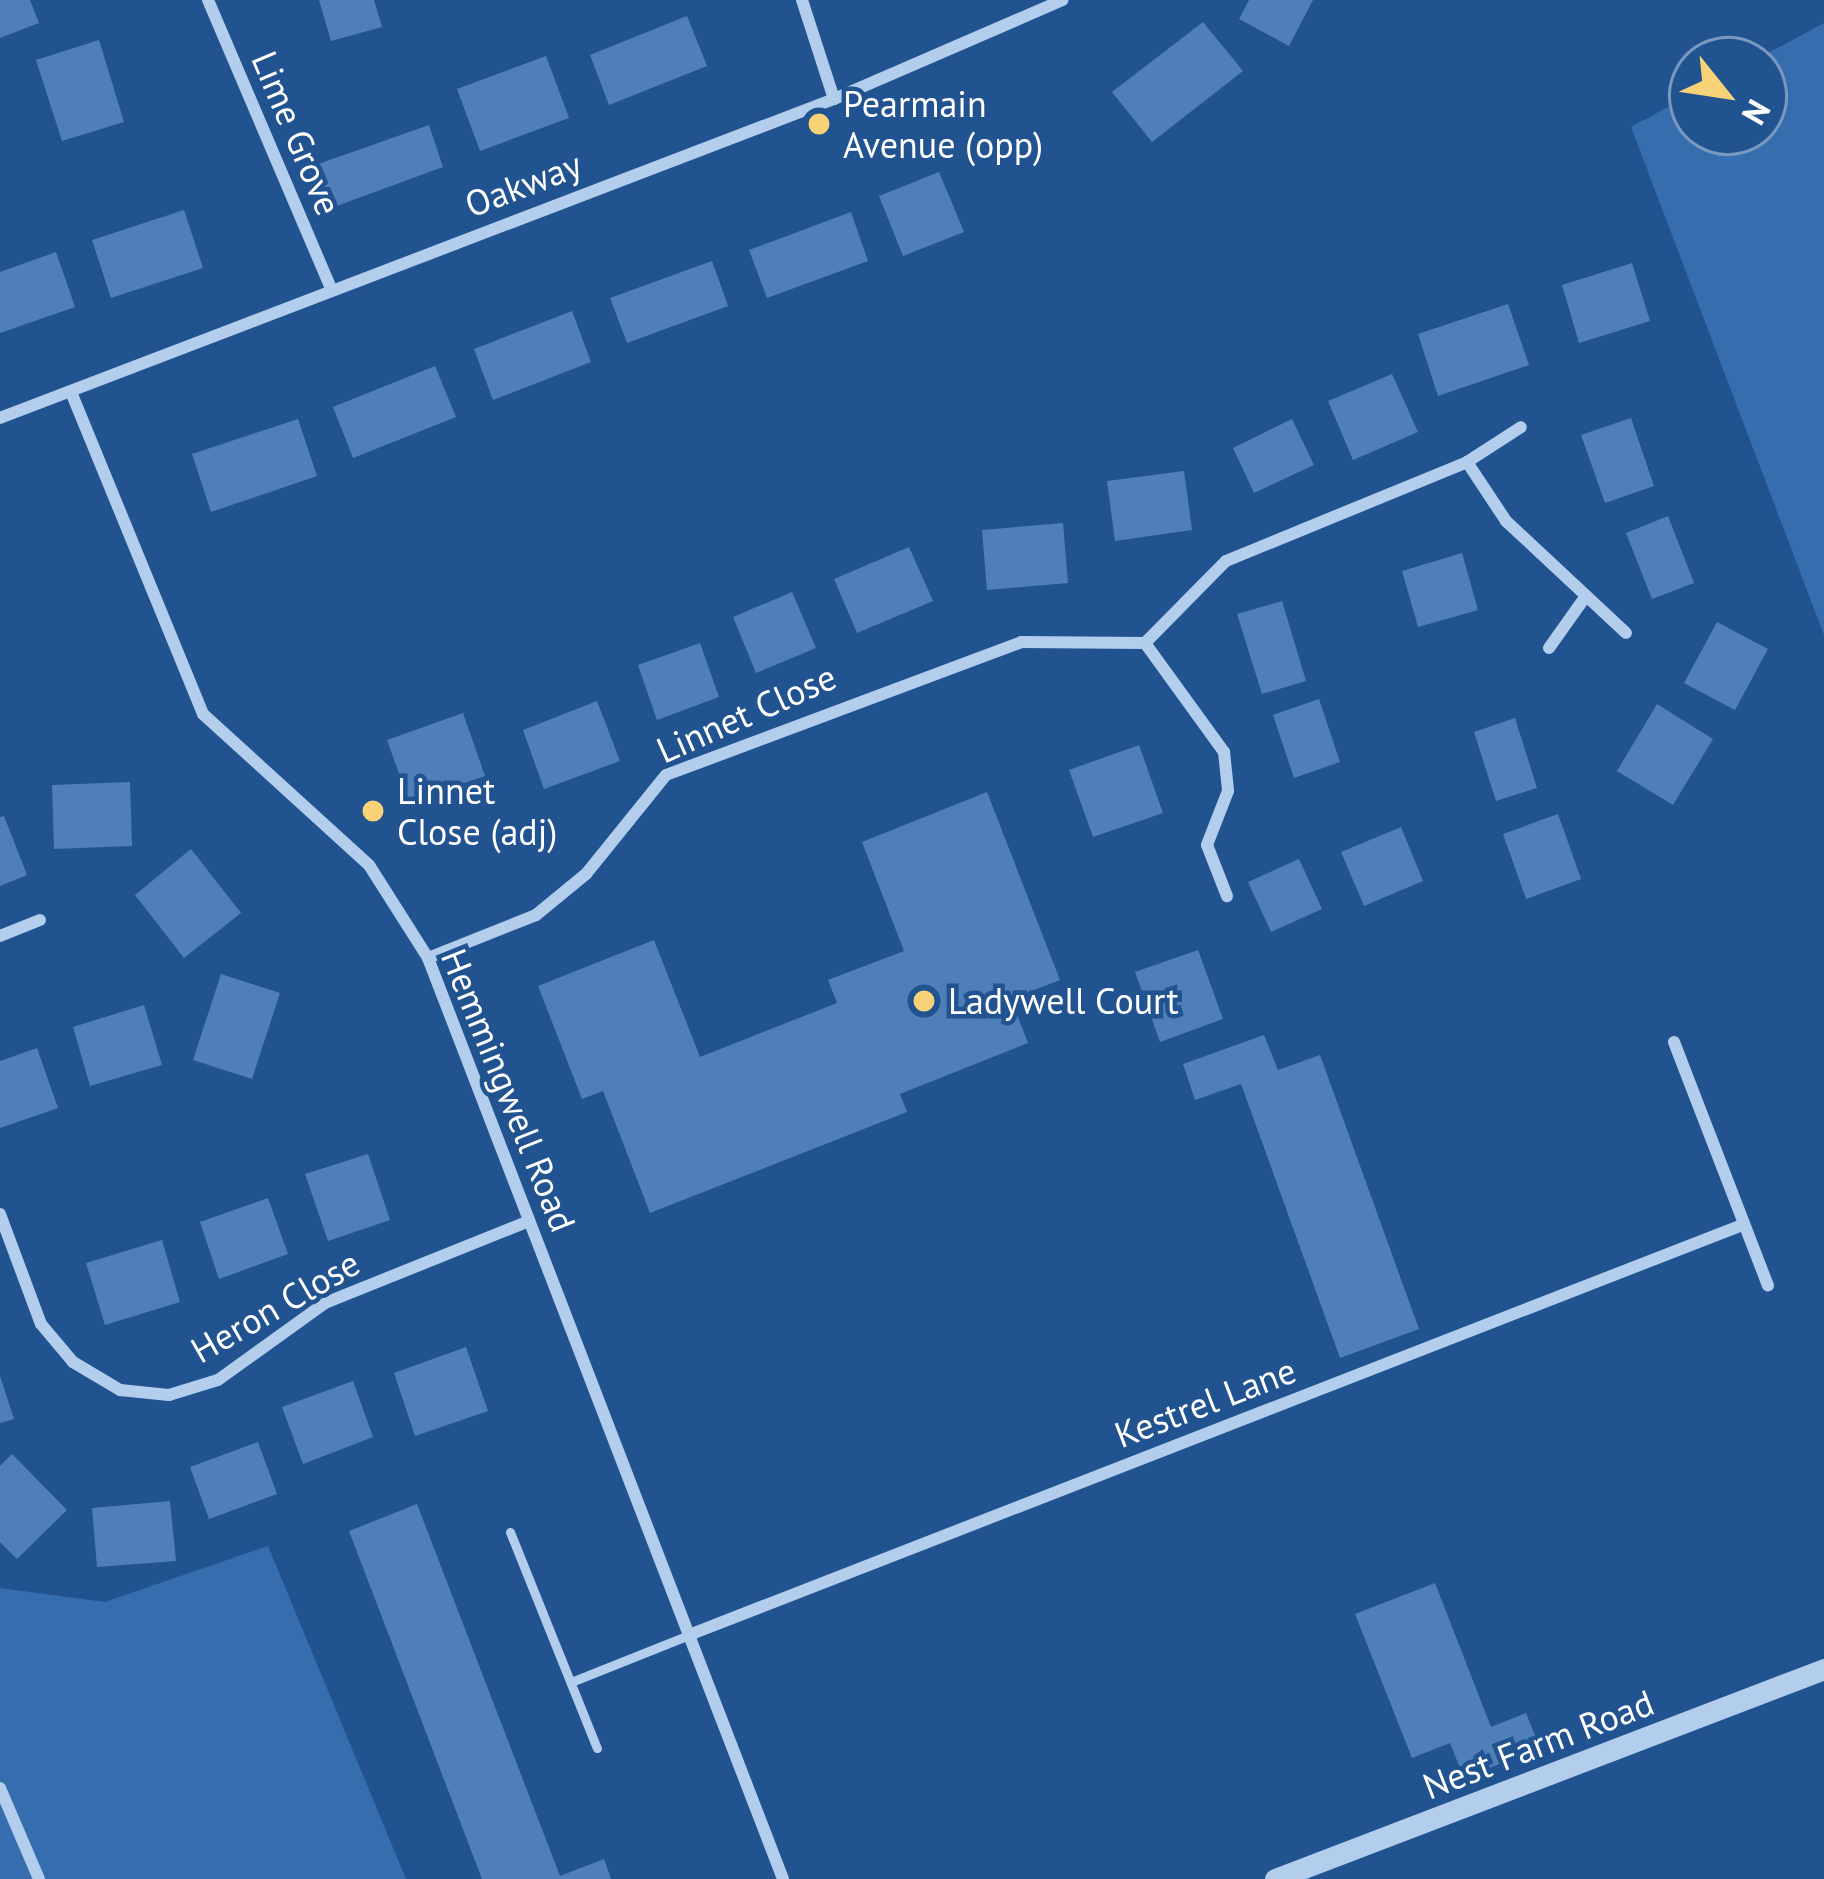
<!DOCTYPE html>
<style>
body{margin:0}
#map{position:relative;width:1824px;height:1879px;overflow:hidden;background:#225391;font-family:"PT Sans",sans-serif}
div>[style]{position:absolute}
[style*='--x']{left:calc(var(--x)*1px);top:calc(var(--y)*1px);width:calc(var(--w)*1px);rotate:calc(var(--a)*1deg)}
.green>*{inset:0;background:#366dae}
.building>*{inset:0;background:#4f7fb9}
.service>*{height:9px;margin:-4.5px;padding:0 4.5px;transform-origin:4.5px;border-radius:4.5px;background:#b3cdec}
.minor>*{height:12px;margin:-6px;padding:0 6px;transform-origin:6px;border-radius:6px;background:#b3cdec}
.tertiary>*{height:21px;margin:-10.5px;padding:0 10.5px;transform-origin:10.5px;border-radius:10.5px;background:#b3cdec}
.dots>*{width:33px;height:33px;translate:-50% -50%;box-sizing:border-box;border:6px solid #225391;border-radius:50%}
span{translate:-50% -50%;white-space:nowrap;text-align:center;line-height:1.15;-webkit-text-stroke:9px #225391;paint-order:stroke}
.poi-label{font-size:36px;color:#fff}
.left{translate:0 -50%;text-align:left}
.street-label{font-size:36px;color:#fff}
.north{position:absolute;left:1668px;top:36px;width:120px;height:120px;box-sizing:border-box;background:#225391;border:3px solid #7a98bd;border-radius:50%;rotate:120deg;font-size:33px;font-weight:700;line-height:48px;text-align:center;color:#fff}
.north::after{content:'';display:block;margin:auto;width:42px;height:54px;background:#f8d276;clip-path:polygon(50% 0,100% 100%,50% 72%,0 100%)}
</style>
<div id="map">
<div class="green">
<div style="clip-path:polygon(1824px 23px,1824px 635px,1631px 127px,1692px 94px,1692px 132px,1764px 132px,1764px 60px,1755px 60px)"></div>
<div style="clip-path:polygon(268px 1546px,406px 1879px,0 1879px,0 1588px,105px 1602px)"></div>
</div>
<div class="building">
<div style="clip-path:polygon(0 0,30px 0,39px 23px,0 38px)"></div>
<div style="clip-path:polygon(319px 0,374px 0,382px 27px,331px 41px)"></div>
<div style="clip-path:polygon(1249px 0,1313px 0,1289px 46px,1239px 19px)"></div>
<div style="clip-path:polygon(687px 16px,707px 66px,609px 105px,590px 55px)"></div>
<div style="clip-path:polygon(1203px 22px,1243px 71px,1152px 142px,1112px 92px)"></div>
<div style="clip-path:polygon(99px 40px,124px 122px,62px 141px,36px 60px)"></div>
<div style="clip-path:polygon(546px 56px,569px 118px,480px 151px,457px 89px)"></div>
<div style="clip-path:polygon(429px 125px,443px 167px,323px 211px,307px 168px)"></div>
<div style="clip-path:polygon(939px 172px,964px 232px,903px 256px,879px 196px)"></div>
<div style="clip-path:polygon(184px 210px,203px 268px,111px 298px,92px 240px)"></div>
<div style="clip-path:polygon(851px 212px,868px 261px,767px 298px,749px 250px)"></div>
<div style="clip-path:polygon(56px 252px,75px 307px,0 333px,0 272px)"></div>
<div style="clip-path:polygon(712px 261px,728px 306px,627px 343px,610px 298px)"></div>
<div style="clip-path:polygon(1632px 263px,1650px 321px,1579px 343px,1562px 285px)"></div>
<div style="clip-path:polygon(1508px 304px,1529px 365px,1438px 396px,1418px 334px)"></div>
<div style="clip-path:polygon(572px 311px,591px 362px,493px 400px,474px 349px)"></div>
<div style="clip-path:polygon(435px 366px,456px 417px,353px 458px,333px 407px)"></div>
<div style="clip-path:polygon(1392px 374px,1418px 432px,1353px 460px,1328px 401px)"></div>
<div style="clip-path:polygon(1631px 418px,1654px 486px,1605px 503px,1581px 435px)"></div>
<div style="clip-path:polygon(298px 419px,317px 476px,211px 512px,192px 454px)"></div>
<div style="clip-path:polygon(1292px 419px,1314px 465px,1254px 493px,1233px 448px)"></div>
<div style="clip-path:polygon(1184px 471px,1192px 530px,1115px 541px,1107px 481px)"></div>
<div style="clip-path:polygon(1668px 516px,1694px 583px,1652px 599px,1626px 533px)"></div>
<div style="clip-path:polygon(1063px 523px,1068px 583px,987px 590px,982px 530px)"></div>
<div style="clip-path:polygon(909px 547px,933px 601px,857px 633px,834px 579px)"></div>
<div style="clip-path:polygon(1462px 553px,1478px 610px,1418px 627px,1402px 571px)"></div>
<div style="clip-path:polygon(792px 592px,816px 648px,756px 673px,733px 617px)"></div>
<div style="clip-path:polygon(1282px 601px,1306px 681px,1262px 694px,1237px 614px)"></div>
<div style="clip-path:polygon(1717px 622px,1768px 649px,1735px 710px,1684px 683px)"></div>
<div style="clip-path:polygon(700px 643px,719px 697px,657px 720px,638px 665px)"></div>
<div style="clip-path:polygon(1319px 699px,1340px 762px,1294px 778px,1273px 715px)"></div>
<div style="clip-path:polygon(597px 701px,620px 761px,544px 789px,523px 730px)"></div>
<div style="clip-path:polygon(1657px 704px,1713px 739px,1673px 805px,1617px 771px)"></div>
<div style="clip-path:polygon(463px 713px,485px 776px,409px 802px,387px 740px)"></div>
<div style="clip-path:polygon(1515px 718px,1537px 788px,1496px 801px,1474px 732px)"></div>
<div style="clip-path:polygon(1139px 745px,1163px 813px,1093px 837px,1069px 770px)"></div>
<div style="clip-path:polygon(130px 782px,132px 846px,54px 849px,52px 785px)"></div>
<div style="clip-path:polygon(987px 792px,1060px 980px,1011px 999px,1028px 1043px,900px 1094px,907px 1112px,650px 1213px,603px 1091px,582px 1099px,538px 986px,654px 940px,700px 1057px,837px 1003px,828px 980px,904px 951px,862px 842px)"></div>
<div style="clip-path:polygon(1558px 814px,1581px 879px,1526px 899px,1503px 834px)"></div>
<div style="clip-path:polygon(4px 816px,27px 875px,0 886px,0 817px)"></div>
<div style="clip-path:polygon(1401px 827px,1423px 881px,1364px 906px,1341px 852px)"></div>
<div style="clip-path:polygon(191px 849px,241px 913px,184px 958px,135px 895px)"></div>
<div style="clip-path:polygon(1299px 859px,1322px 909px,1271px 932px,1248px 882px)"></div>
<div style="clip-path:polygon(1198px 950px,1223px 1019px,1160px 1042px,1135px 972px)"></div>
<div style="clip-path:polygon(221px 974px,280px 993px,252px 1079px,193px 1060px)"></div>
<div style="clip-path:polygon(144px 1005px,162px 1065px,90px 1086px,73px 1027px)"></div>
<div style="clip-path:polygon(1264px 1035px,1278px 1070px,1320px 1055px,1419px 1329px,1340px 1358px,1241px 1084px,1195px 1100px,1183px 1064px)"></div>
<div style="clip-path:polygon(37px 1048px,58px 1108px,0 1128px,0 1061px)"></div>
<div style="clip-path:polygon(368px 1154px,390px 1220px,328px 1241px,305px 1174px)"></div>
<div style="clip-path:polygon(268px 1198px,288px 1254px,219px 1279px,200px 1222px)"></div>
<div style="clip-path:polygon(162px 1240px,180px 1302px,105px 1325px,86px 1263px)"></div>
<div style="clip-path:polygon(466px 1347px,488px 1411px,415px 1436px,394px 1373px)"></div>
<div style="clip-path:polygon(0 1376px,14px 1419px,0 1423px)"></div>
<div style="clip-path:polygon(353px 1381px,373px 1437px,303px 1464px,282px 1407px)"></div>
<div style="clip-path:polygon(258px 1442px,277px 1494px,209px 1519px,190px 1467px)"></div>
<div style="clip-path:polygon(12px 1454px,67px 1510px,17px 1559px,0 1542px,0 1466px)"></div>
<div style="clip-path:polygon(170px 1501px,176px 1561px,97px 1567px,92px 1508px)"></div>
<div style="clip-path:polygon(417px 1504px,560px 1876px,604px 1859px,611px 1879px,482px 1879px,349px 1531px)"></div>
<div style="clip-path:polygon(1435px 1583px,1491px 1727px,1526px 1713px,1540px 1748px,1464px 1778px,1450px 1743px,1412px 1758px,1355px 1614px)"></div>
</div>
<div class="service">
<div style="--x:510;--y:1532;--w:233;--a:68.1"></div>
<div style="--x:571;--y:1682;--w:127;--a:-21.7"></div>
</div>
<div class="minor">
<div style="--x:208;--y:0;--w:314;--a:66.9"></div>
<div style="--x:802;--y:0;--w:104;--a:72.1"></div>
<div style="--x:71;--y:392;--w:348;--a:67.7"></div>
<div style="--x:203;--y:714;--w:224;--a:42.3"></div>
<div style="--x:369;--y:865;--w:110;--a:57.6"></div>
<div style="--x:428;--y:958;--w:987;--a:68.92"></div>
<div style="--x:0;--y:418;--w:893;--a:-20.93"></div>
<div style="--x:834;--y:99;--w:249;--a:-23.4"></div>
<div style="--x:1467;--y:462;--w:71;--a:56.5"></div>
<div style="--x:1506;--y:521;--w:164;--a:43"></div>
<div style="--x:1145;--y:643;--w:135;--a:54.1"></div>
<div style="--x:1224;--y:752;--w:39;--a:84"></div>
<div style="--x:1228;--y:791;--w:58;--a:111.3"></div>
<div style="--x:1207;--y:845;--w:55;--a:68.6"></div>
<div style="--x:1549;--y:648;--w:64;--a:-54.6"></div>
<div style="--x:0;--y:936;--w:43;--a:-21.8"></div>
<div style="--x:428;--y:958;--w:116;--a:-21.7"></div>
<div style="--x:536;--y:915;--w:65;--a:-39.4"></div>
<div style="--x:586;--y:874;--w:127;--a:-51.1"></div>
<div style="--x:666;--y:775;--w:379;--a:-20.5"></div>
<div style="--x:1021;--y:642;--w:124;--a:0.5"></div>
<div style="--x:1145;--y:643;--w:115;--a:-45.4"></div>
<div style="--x:1226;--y:561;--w:261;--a:-22.3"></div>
<div style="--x:1467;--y:462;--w:64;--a:-32.9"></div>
<div style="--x:1674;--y:1042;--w:261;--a:68.9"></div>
<div style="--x:0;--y:1214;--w:117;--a:69.6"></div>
<div style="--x:41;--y:1324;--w:50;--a:49.9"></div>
<div style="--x:73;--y:1362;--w:55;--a:30.8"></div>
<div style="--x:120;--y:1390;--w:49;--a:5.8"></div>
<div style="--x:169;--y:1395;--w:51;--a:-17"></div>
<div style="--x:218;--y:1380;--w:132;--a:-35.7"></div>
<div style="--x:325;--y:1303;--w:220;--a:-21.9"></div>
<div style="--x:689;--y:1635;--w:1130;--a:-21.27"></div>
<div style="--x:0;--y:1788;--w:99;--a:66.8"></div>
</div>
<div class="tertiary">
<div style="--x:1275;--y:1879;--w:588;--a:-20.93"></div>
</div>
<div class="dots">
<div style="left:819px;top:124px;background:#f8d276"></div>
<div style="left:373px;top:811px;background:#f8d276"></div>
<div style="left:924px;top:1001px;background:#f8d276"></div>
</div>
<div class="poi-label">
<span class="left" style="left:843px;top:124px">Pearmain<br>Avenue (opp)</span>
<span class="left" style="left:397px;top:811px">Linnet<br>Close (adj)</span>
<span class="left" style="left:948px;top:1001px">Ladywell Court</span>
</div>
<div class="street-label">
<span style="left:297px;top:133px;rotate:67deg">Lime Grove</span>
<span style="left:523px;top:184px;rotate:-21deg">Oakway</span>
<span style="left:746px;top:713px;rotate:-24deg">Linnet Close</span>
<span style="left:509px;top:1090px;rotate:68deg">Hemmingwell Road</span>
<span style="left:275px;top:1306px;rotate:-30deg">Heron Close</span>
<span style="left:1205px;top:1402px;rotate:-21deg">Kestrel Lane</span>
<span style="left:1538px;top:1744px;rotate:-21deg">Nest Farm Road</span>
</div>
<div class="north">N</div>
</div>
